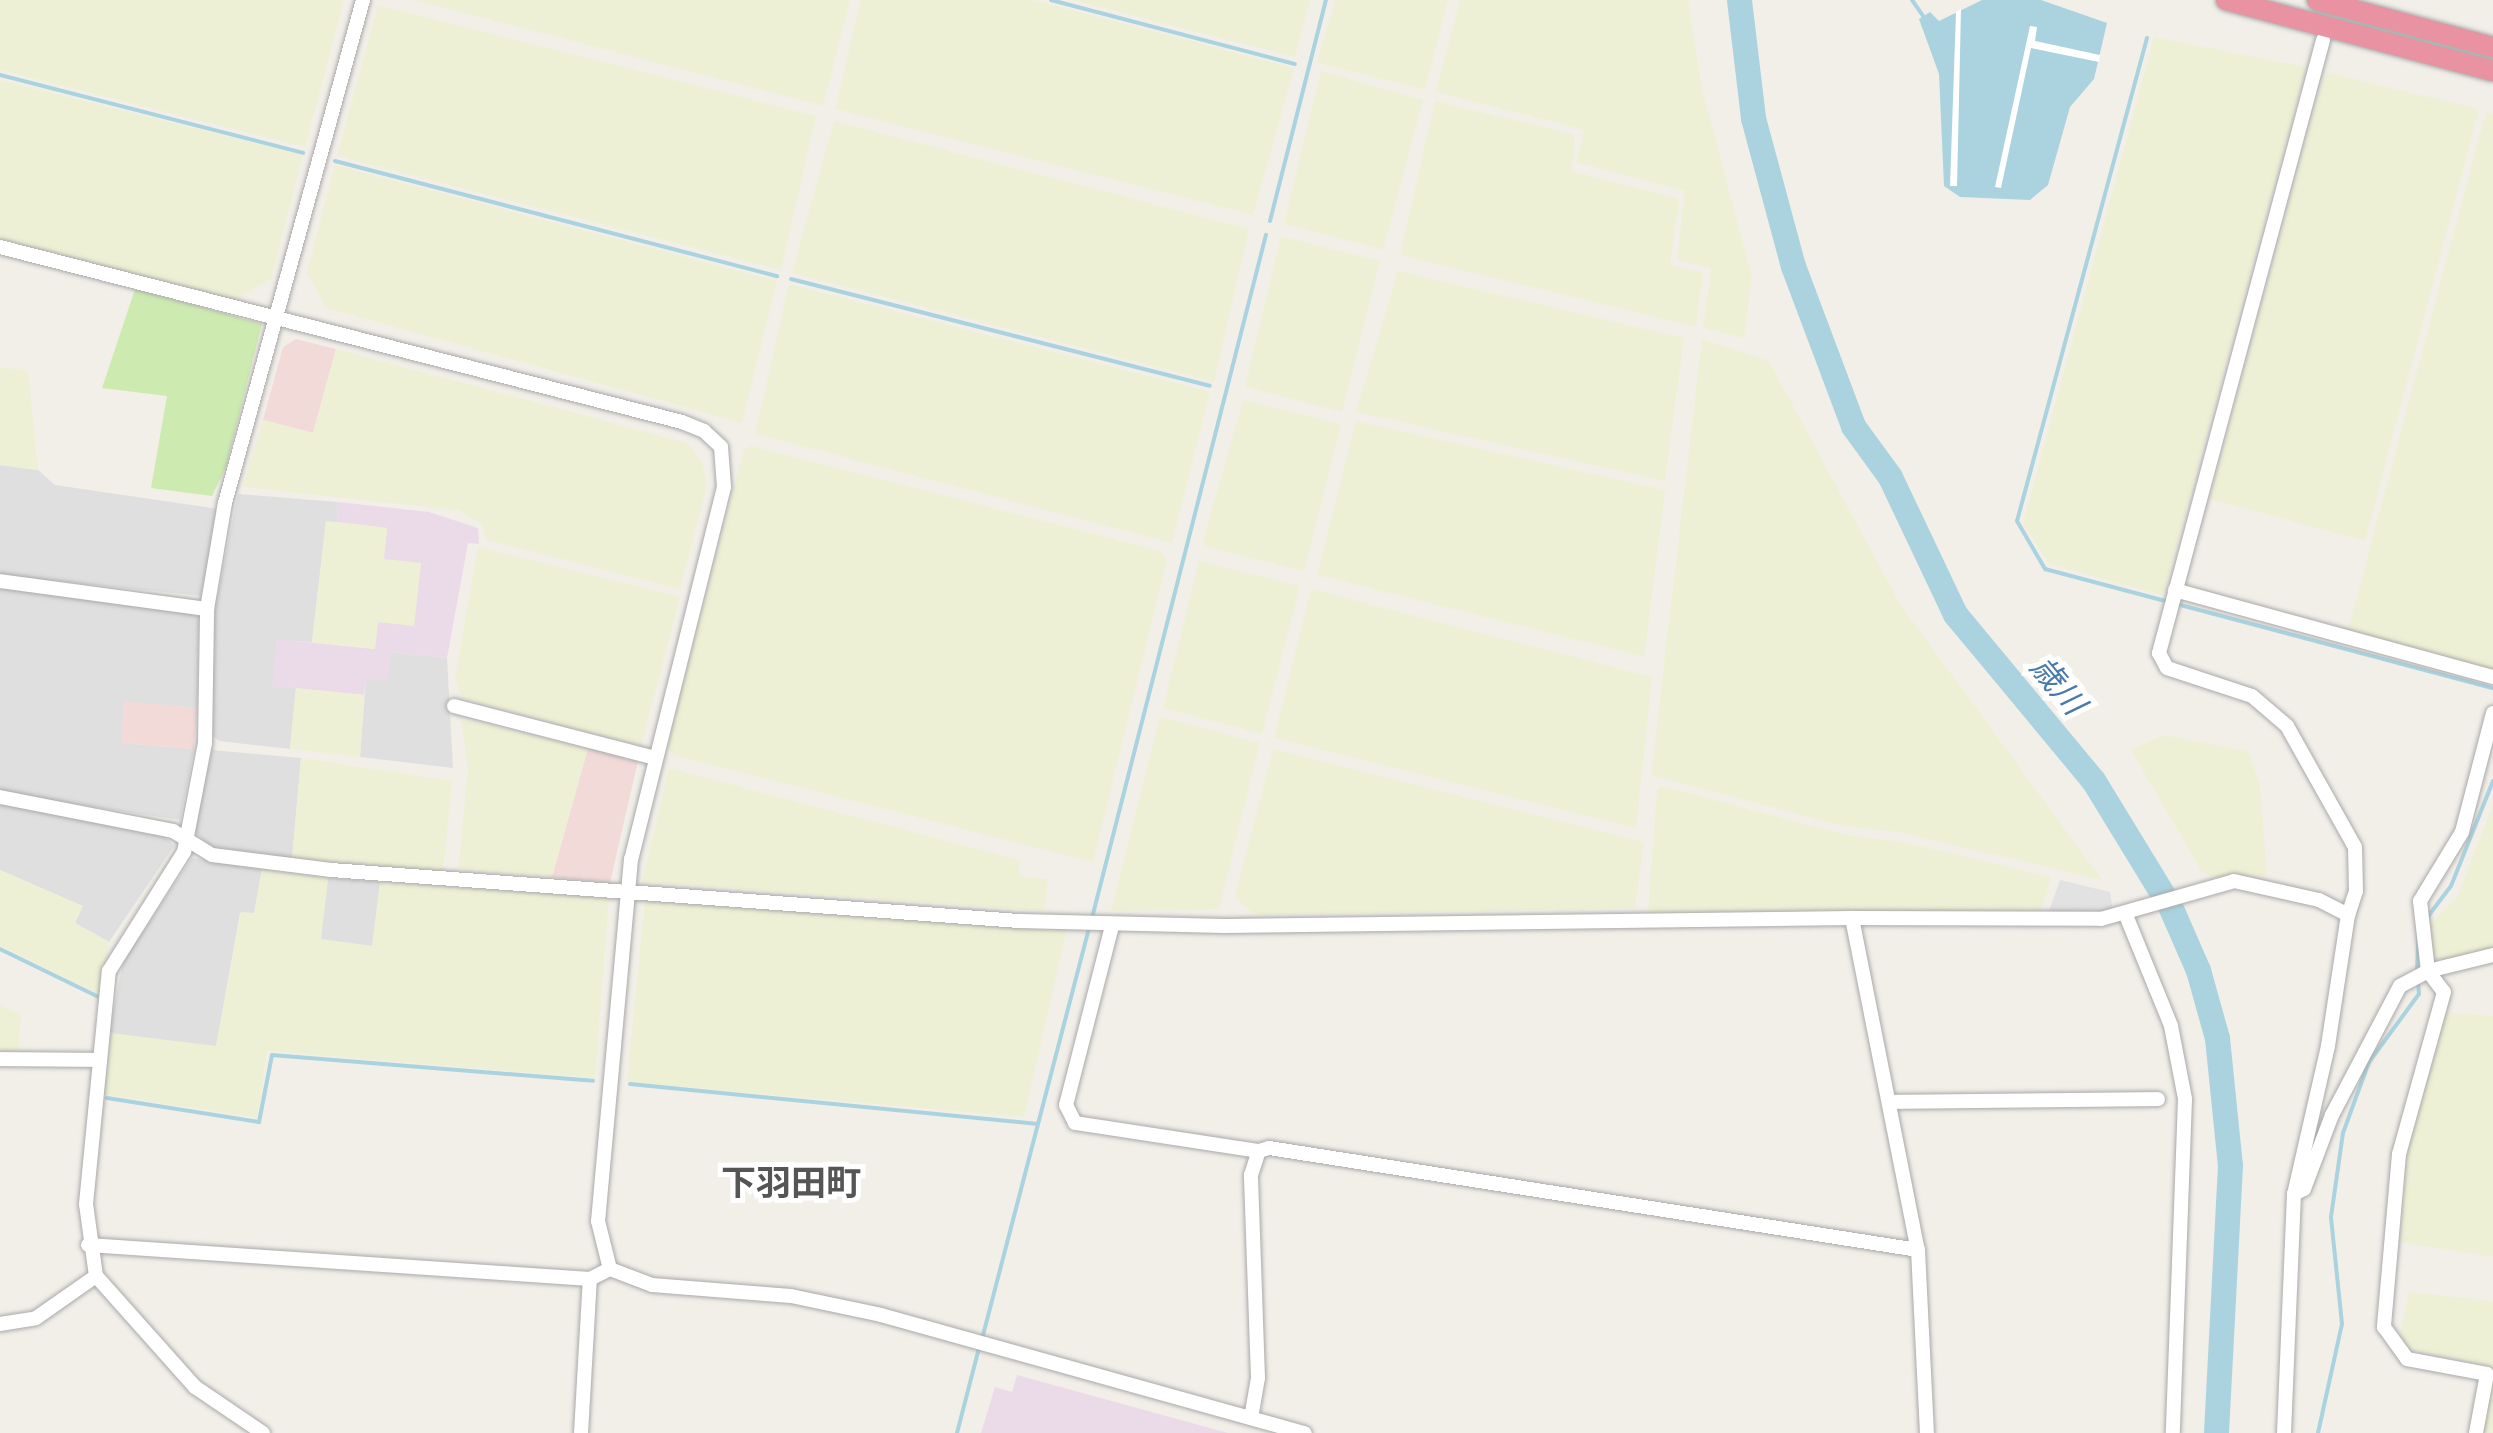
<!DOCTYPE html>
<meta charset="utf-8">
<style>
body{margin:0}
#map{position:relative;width:2493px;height:1433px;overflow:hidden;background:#f2efe9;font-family:Karla,"Noto Sans JP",sans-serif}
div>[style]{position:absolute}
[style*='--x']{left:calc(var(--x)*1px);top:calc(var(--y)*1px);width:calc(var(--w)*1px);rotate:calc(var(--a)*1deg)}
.residential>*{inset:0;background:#e0dfdf}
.commercial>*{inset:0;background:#f2dad9}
.industrial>*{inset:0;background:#ebdbe8}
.farmland>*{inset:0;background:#eef0d5}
.grass>*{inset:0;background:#cdebb0}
.parking>*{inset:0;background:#e2e2e2}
.water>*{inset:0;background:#aad3df}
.pier>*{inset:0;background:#fff}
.stream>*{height:4px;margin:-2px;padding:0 2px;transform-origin:2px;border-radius:2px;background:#aad3df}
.river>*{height:25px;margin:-12.5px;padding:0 12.5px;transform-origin:12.5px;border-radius:12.5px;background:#aad3df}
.roads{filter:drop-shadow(0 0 2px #a9a9a9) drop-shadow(0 0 2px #a9a9a9)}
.minor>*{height:14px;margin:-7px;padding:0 7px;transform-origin:7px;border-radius:7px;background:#fff}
.highway>*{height:20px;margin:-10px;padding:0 10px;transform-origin:10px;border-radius:10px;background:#e892a2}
span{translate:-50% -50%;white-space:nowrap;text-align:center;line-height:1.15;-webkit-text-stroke:10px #fff;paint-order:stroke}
.water-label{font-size:32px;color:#4a7aab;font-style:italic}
.quarter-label{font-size:35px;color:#555;font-weight:700}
</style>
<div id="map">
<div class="residential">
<div style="clip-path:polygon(0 465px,38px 470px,55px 485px,219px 509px,201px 596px,0 575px)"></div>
<div style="clip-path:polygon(238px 494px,338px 502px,337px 522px,326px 522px,312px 642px,277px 640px,273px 686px,296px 688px,290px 749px,219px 741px,212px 735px,213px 619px)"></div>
<div style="clip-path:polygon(0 587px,192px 612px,199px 618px,197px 708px,124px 702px,122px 743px,194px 749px,180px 820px,0 793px)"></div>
<div style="clip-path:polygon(391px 652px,447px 658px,453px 768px,360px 757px,366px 678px)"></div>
<div style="clip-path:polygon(212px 750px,301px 758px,292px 859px,212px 848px,194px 831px)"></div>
<div style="clip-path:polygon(0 804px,162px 834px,174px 846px,109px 942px,75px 923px,82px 906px,0 870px)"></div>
<div style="clip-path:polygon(192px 858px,262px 869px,254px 914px,240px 913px,216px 1047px,109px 1033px,123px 962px)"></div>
<div style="clip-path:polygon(328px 878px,380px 882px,373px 946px,320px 940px)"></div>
</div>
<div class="commercial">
<div style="clip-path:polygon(296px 339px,336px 349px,313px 433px,263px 420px,283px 347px)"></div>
<div style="clip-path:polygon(124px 701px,197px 708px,194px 749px,121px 743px)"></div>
<div style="clip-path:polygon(588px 748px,638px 761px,610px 883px,552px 877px)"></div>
</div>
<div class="industrial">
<div style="clip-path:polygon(338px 502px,429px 512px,478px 528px,479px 544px,468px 543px,447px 658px,391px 652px,388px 681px,366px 679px,364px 695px,272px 686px,277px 639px,374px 649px,378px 622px,413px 625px,383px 559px,387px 528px,337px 522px)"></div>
<div style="clip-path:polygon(1017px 1375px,1228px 1433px,981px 1433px,995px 1387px,1012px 1392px)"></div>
</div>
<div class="farmland">
<div style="clip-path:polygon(0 0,344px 0,305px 147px,0 70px)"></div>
<div style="clip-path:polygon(414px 0,850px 0,823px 106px)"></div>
<div style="clip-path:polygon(861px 0,1033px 0,1294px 68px,1253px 215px,835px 109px)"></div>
<div style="clip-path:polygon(1072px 0,1310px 0,1295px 57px)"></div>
<div style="clip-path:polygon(1335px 0,1448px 0,1425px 90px,1317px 63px)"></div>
<div style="clip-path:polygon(1460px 0,1688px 0,1702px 88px,1752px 277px,1744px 338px,1703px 328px,1711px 268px,1677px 260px,1685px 191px,1576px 162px,1584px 130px,1436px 92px)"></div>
<div style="clip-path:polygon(378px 5px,816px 116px,781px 270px,337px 156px)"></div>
<div style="clip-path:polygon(2154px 37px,2306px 67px,2163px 595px,2049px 564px,2023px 524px)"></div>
<div style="clip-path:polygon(1321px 71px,1423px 100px,1383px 250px,1284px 224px)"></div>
<div style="clip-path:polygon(2330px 73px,2479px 109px,2365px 541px,2210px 499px,2323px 78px)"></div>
<div style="clip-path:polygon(0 80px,303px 155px,271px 279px,234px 300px,0 240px)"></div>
<div style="clip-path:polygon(1435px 101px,1575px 135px,1572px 171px,1679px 199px,1670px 265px,1703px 273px,1696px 327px,1400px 255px)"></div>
<div style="clip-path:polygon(2486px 112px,2493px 114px,2493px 674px,2347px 634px)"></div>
<div style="clip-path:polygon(834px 121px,1249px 229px,1214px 382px,792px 273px)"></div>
<div style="clip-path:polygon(335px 165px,777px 281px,742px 423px,326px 308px,307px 273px)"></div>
<div style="clip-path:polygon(1281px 236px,1380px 261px,1342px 412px,1245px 387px)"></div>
<div style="clip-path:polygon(1398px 271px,1684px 338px,1665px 481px,1356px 412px)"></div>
<div style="clip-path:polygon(789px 284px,1210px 392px,1172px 543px,755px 434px)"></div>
<div style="clip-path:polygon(1702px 339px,1769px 361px,1900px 604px,2102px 880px,1898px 832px,1843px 826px,1651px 775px)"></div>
<div style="clip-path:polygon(336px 349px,687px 443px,702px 461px,707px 486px,680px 589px,487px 540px,481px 523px,458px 510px,243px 487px,263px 420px,313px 433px)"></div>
<div style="clip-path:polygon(0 367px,28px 371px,38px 470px,0 465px)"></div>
<div style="clip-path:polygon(1243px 400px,1341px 424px,1304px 571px,1206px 547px,1203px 541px)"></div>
<div style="clip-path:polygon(1356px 421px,1665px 490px,1644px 657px,1317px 575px)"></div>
<div style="clip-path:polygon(751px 446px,1161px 551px,1167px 560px,1093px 862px,673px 755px,667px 745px,744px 449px)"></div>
<div style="clip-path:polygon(326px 521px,387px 528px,384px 559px,421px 563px,414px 626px,378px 622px,375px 649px,312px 642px)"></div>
<div style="clip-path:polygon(478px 547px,680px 597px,641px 746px,462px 698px,455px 678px)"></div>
<div style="clip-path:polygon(1199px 561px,1300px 586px,1262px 734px,1163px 708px)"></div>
<div style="clip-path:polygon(1311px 589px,1652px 677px,1636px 828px,1274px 738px)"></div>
<div style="clip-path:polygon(296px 688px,364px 695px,360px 757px,290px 749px)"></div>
<div style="clip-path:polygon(1160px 717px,1260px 743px,1219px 909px,1111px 911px)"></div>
<div style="clip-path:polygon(461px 719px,588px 748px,552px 877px,458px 869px,468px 770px)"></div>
<div style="clip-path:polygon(2163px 735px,2248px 751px,2260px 785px,2267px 875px,2217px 879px,2202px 872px,2131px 750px)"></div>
<div style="clip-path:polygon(1273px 749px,1644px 842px,1635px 908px,1255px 915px,1235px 897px)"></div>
<div style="clip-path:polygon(301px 758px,452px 781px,443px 872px,292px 859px)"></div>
<div style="clip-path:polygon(669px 768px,1020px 860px,1019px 876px,1048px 879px,1044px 911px,642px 882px)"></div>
<div style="clip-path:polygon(1662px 786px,1846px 835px,1903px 842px,2051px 877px,2041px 911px,1648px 914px,1657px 789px)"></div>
<div style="clip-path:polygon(2493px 804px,2493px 948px,2436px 961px,2426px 928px,2457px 898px)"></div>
<div style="clip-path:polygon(262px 869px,328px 878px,321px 939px,372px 946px,380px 882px,609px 898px,595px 1078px,267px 1051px,257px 1118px,101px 1094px,109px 1033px,216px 1046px,241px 912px,254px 913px)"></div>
<div style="clip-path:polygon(0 870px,83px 906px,75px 923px,109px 942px,99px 994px,0 946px)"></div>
<div style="clip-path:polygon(645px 901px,1067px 929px,1024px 1117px,627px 1082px)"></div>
<div style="clip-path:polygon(0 1005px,21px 1015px,18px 1055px,0 1054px)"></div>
<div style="clip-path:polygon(2444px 1012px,2493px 1016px,2493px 1257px,2400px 1242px,2409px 1142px)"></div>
<div style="clip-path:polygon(2409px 1292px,2493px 1301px,2493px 1433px,2485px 1433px,2489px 1366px,2408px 1349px,2400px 1336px)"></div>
</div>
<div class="grass">
<div style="clip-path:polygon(135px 289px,262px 324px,226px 467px,212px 496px,151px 488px,167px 396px,102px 388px)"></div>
</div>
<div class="parking">
<div style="clip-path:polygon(2060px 880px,2110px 892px,2113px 911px,2049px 911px)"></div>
</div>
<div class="water">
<div style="clip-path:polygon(1982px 0,2041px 0,2107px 23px,2094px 79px,2070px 107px,2048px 185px,2030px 200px,1960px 197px,1944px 186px,1939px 74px,1919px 19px,1930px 12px,1939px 21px)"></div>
</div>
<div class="pier">
<div style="clip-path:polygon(1961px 9px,1957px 186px,1950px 186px,1956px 12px)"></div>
<div style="clip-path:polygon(2030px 26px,2037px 27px,2035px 41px,2100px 55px,2099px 62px,2031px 48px,2001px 188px,1995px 187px)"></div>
</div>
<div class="stream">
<div style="--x:1051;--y:0;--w:252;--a:14.7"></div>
<div style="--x:1912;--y:0;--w:19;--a:55"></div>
<div style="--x:2147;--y:38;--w:500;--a:105.06"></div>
<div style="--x:2017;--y:521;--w:56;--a:59.7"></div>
<div style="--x:2045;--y:569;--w:464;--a:14.9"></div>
<div style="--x:0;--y:75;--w:313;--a:14.4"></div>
<div style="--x:335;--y:161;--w:457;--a:14.6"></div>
<div style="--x:1270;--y:221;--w:228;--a:-75.8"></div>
<div style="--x:791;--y:279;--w:432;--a:14.3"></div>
<div style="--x:1092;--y:918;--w:705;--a:-75.71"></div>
<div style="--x:2426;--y:919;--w:41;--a:-52.9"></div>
<div style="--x:2451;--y:886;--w:113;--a:-68.2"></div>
<div style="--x:0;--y:949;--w:108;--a:25.9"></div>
<div style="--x:2417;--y:970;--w:44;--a:-87.4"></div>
<div style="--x:630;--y:1084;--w:410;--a:5.6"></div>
<div style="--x:107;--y:1098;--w:154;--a:9"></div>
<div style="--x:259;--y:1122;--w:68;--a:-79"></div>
<div style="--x:272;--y:1055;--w:322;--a:4.6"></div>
<div style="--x:982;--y:1339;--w:426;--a:-75.4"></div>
<div style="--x:957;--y:1433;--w:88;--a:-75.5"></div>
<div style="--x:2318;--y:1433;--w:112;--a:-77.6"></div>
<div style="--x:2342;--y:1324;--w:108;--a:-95.9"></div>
<div style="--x:2331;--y:1217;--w:85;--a:-81.9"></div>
<div style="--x:2343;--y:1133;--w:76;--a:-69.9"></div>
<div style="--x:2369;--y:1062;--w:84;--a:-53.7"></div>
<div style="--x:2419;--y:994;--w:15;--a:-94"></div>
</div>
<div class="river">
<div style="--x:1739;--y:0;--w:119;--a:83.2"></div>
<div style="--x:1753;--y:118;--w:153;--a:74.9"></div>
<div style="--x:1793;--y:266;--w:171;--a:69.4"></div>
<div style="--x:1853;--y:426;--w:63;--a:54"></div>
<div style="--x:1890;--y:477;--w:152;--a:64.6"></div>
<div style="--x:1955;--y:614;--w:216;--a:50.3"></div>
<div style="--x:2093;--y:780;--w:148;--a:58.6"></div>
<div style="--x:2170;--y:906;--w:70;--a:66.4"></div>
<div style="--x:2198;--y:970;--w:71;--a:74.4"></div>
<div style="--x:2217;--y:1038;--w:128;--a:84.2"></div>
<div style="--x:2230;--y:1165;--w:268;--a:93"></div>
</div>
<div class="roads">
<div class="minor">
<div style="--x:2323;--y:40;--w:635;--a:104.98"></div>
<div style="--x:2159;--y:653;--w:17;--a:62"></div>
<div style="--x:2167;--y:668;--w:89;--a:18.2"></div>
<div style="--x:2252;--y:696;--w:46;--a:40.6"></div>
<div style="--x:2287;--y:726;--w:139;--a:60.7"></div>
<div style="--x:2355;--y:847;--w:44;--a:88.7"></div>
<div style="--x:2356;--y:891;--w:25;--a:108"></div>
<div style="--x:0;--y:247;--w:704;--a:14.39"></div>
<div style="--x:682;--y:422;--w:24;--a:22"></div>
<div style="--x:704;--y:431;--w:23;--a:43"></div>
<div style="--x:721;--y:447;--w:40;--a:85.7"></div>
<div style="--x:724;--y:487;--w:383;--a:104"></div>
<div style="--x:631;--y:859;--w:364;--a:95.2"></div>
<div style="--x:598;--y:1221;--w:49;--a:76"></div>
<div style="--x:610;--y:1269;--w:45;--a:20.9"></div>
<div style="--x:652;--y:1285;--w:139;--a:4.5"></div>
<div style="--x:791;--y:1296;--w:92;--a:11.9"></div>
<div style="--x:881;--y:1315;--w:440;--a:15.6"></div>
<div style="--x:0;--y:581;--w:209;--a:7.7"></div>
<div style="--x:2175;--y:590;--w:330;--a:15.3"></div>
<div style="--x:454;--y:706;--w:208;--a:14.5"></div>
<div style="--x:2493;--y:713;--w:123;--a:104.6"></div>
<div style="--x:2462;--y:832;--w:81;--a:121.3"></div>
<div style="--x:2420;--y:901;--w:70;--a:83.5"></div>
<div style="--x:2428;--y:971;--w:67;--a:-13.8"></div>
<div style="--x:0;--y:797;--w:176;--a:11.1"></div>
<div style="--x:173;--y:831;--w:46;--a:31.6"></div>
<div style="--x:212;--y:855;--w:120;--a:7.2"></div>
<div style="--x:331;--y:870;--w:690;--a:4.24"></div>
<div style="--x:1019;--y:921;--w:205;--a:1.4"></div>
<div style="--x:1224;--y:926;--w:628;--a:-0.73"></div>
<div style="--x:1852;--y:918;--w:338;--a:78.8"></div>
<div style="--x:1918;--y:1250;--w:183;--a:87.2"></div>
<div style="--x:2125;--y:913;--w:122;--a:67.8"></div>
<div style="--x:2171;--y:1026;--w:74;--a:79.1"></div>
<div style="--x:2185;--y:1099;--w:334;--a:92.1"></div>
<div style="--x:1852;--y:918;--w:249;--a:0.2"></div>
<div style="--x:2101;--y:919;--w:138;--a:-15.9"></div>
<div style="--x:2234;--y:881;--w:87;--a:12.6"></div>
<div style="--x:2319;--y:900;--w:33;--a:27"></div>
<div style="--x:2348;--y:915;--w:133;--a:98.7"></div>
<div style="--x:2328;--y:1046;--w:152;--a:102.9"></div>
<div style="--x:2294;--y:1194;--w:239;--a:92.4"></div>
<div style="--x:1112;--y:926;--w:185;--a:104.4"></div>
<div style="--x:1066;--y:1105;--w:20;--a:63"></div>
<div style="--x:1075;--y:1123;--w:186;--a:8.7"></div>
<div style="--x:0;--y:1059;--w:100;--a:0.6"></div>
<div style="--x:1889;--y:1102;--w:269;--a:-0.6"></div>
<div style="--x:2294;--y:1194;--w:11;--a:-27"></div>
<div style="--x:2304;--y:1189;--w:79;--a:-69.3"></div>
<div style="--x:2332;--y:1115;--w:146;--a:-62.2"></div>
<div style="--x:2400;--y:986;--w:32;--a:-28"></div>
<div style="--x:2428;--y:971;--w:26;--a:53"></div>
<div style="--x:2444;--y:992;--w:168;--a:105.5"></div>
<div style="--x:2399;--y:1154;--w:174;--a:95"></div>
<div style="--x:2384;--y:1327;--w:39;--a:54"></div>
<div style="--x:2407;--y:1359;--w:81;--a:10.6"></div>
<div style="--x:2487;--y:1374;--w:60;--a:100.6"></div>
<div style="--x:88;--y:1245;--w:503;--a:3.87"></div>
<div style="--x:590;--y:1279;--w:22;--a:-27"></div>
<div style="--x:0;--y:1324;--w:36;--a:-9"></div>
<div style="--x:36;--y:1318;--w:73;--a:-35"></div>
<div style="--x:1251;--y:1418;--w:41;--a:-80.1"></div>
<div style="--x:1258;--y:1378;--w:203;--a:-92"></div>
<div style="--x:1251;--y:1175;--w:25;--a:-72"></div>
<div style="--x:1259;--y:1151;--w:10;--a:-17"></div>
<div style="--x:1269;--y:1148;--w:657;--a:8.93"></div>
<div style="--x:263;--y:1433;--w:82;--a:-145.9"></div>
<div style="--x:195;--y:1387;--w:149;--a:-131.7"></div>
<div style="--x:96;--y:1276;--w:73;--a:-97.9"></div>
<div style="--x:86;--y:1204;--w:234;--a:-84.4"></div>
<div style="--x:109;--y:971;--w:141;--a:-57.8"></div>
<div style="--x:184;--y:852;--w:111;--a:-79.1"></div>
<div style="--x:205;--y:743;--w:134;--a:-89.1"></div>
<div style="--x:207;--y:609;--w:108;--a:-80.4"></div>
<div style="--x:225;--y:503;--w:522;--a:-74.66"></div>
<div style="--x:581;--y:1433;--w:154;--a:-86.7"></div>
</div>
<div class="highway">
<div style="--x:2226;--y:0;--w:276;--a:14.9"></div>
<div style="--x:2317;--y:0;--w:182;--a:15"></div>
</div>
</div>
<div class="water-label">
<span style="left:2057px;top:686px;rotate:50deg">歳川</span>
</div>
<div class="quarter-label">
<span style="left:791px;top:1184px">下羽田町</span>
</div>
</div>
